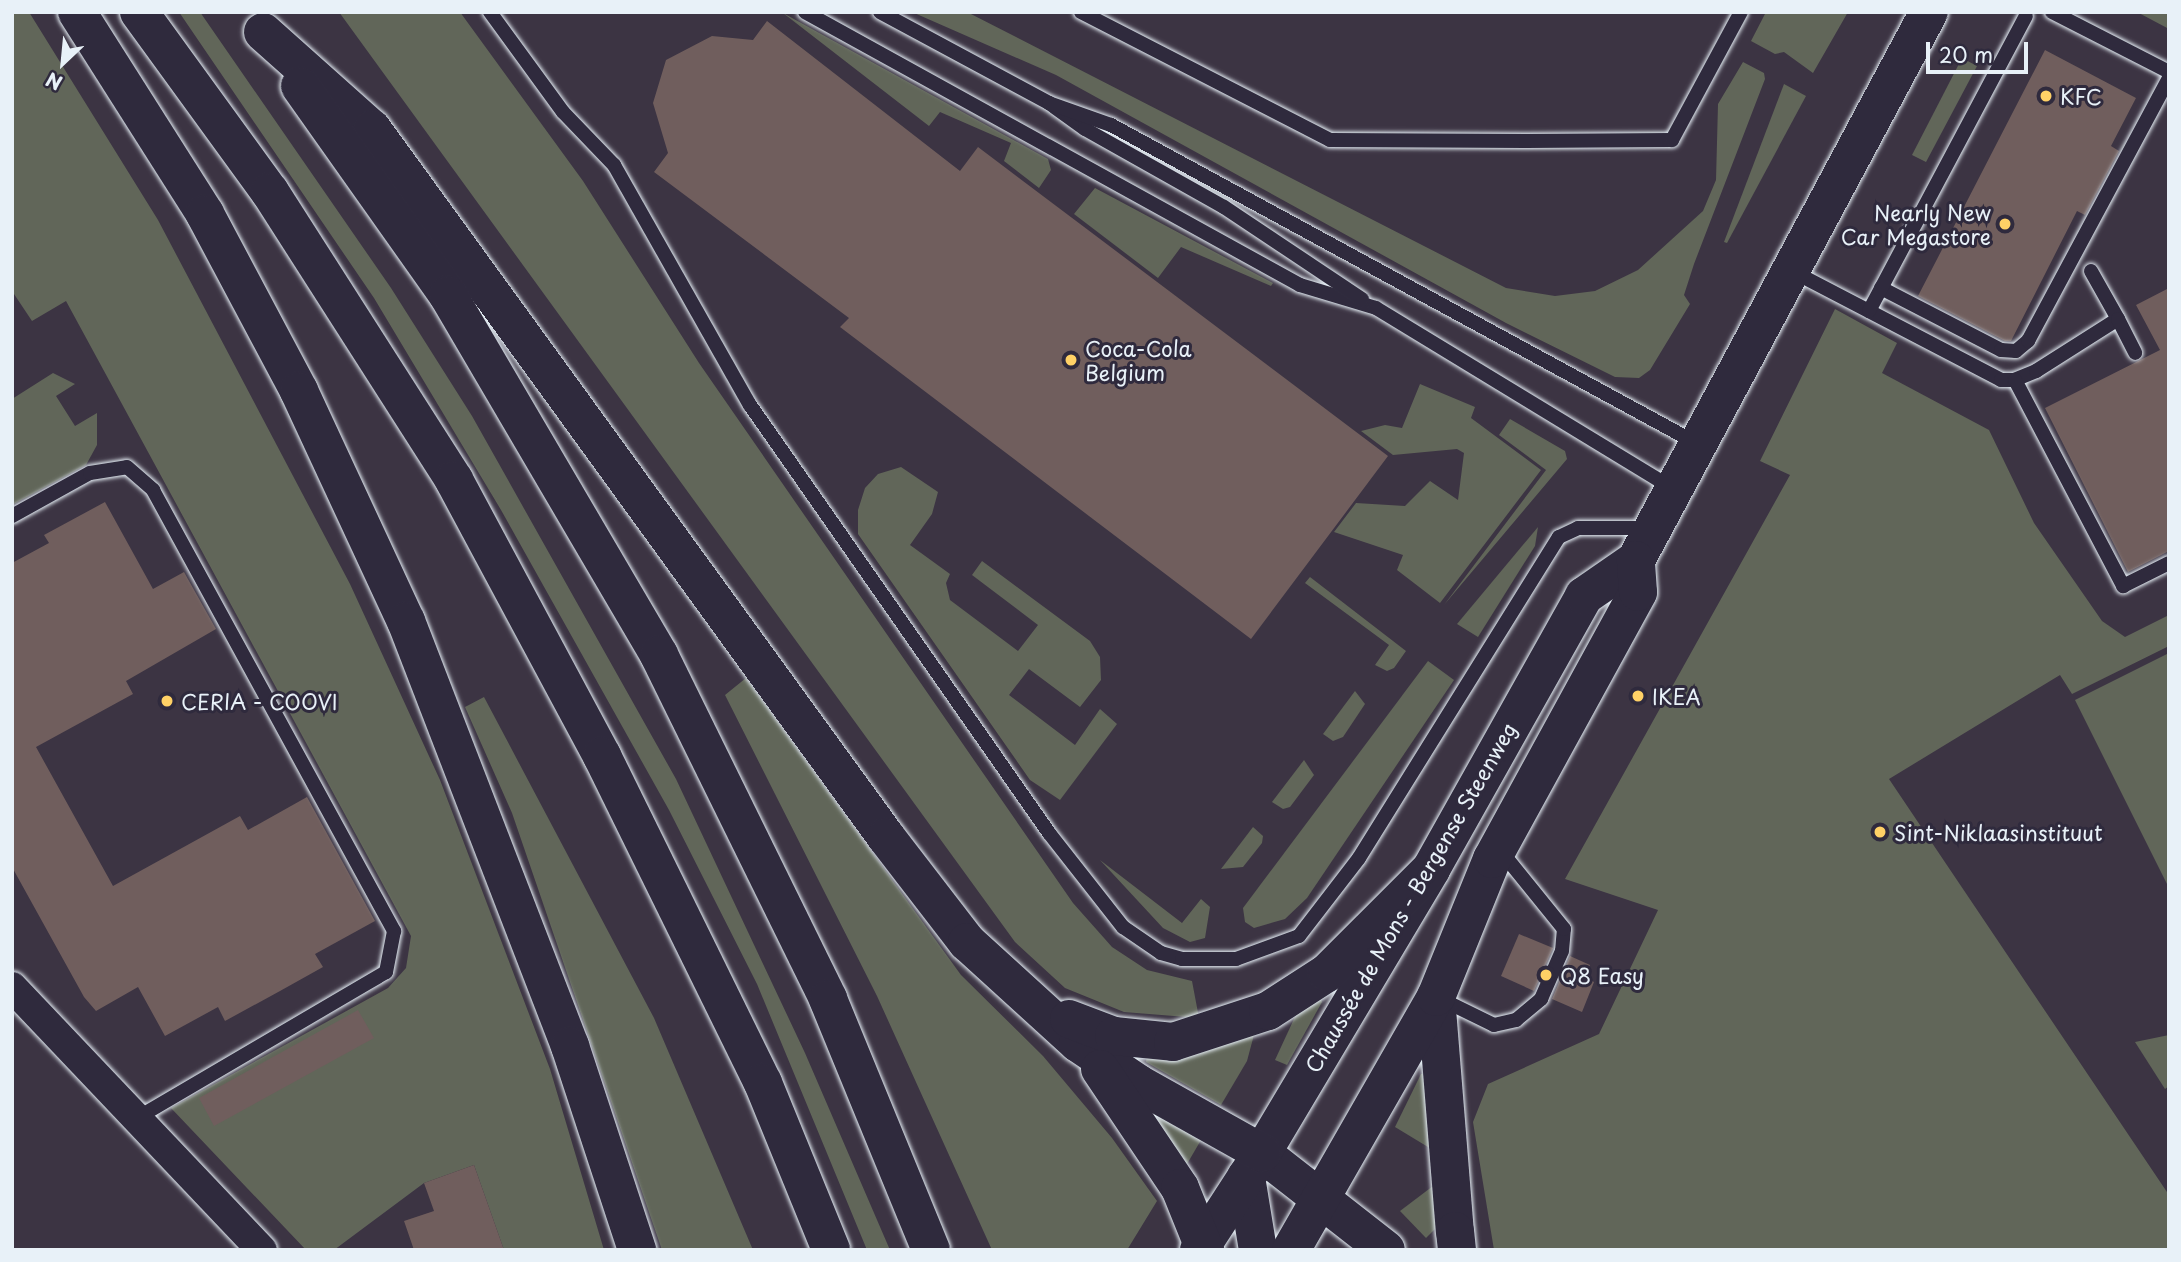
<!DOCTYPE html>
<meta charset="utf-8">
<style>
body{margin:0}
#map{position:relative;width:2181px;height:1262px;overflow:hidden;background:#3c3443;font-family:"Playpen Sans",sans-serif}
div>[style]{position:absolute}
[style*='--x']{left:calc(var(--x)*1px);top:calc(var(--y)*1px);width:calc(var(--w)*1px);rotate:calc(var(--a)*1deg)}
.green>*{inset:0;background:#616659}
.building>*{inset:0;background:#705e5d}
.roads{filter:drop-shadow(0 0 2px #e8f1f8) drop-shadow(0 0 2px #e8f1f8)}
.lane>*{height:14px;margin:-7px;padding:0 7px;transform-origin:7px;border-radius:7px;background:#2f2a3d}
.street>*{height:30px;margin:-15px;padding:0 15px;transform-origin:15px;border-radius:15px;background:#2f2a3d}
.primary>*{height:38px;margin:-19px;padding:0 19px;transform-origin:19px;border-radius:19px;background:#2f2a3d}
.highway>*{height:38px;margin:-19px;padding:0 19px;transform-origin:19px;border-radius:19px;background:#2f2a3d}
.dots>*{width:19px;height:19px;translate:-50% -50%;box-sizing:border-box;border:4px solid #2f2a3d;border-radius:50%}
span{translate:-50% -50%;white-space:nowrap;text-align:center;line-height:1.15;-webkit-text-stroke:6px #2f2a3d;paint-order:stroke}
.poi-label{font-size:21px;color:#e8f1f8}
.left{translate:0 -50%;text-align:left}
.right{translate:-100% -50%;text-align:right}
.street-label{font-size:21px;color:#e8f1f8}
.frame{position:absolute;inset:0;border:14px solid #e8f1f8;pointer-events:none}
.north{position:absolute;left:28px;top:28px;width:70px;height:70px;-webkit-text-stroke:5px #2f2a3d;paint-order:stroke;rotate:206deg;font-size:19px;font-weight:700;line-height:28px;text-align:center;color:#e8f1f8}
.north::after{content:'';display:block;margin:auto;width:24px;height:32px;background:#e8f1f8;clip-path:polygon(50% 0,100% 100%,50% 72%,0 100%)}
.scale{position:absolute;left:1926px;top:42px;width:102px;height:32px;box-sizing:border-box;border:4px solid #e8f1f8;border-top:0;padding-left:9px;font-size:21px;line-height:24px;white-space:nowrap;color:#e8f1f8;-webkit-text-stroke:5px #2f2a3d;paint-order:stroke}
</style>
<div id="map">
<div class="green">
<div style="clip-path:polygon(12px 12px,29px 12px,158px 220px,350px 584px,440px 780px,550px 1069px,604px 1250px,504px 1250px,474px 1165px,424px 1183px,334px 1250px,306px 1250px,171px 1108px,388px 988px,406px 968px,411px 936px,66px 301px,32px 321px,12px 291px)"></div>
<div style="clip-path:polygon(179px 12px,200px 12px,391px 288px,472px 416px,676px 779px,805px 1053px,890px 1250px,867px 1250px,757px 984px,669px 810px,501px 510px,374px 298px)"></div>
<div style="clip-path:polygon(339px 12px,460px 12px,583px 181px,699px 363px,1073px 903px,1112px 947px,1147px 970px,1192px 981px,1199px 1018px,1124px 1012px,1065px 988px,1015px 942px)"></div>
<div style="clip-path:polygon(912px 12px,967px 12px,1506px 288px,1555px 296px,1595px 291px,1638px 270px,1703px 211px,1716px 180px,1718px 104px,1743px 62px,1764px 73px,1765px 79px,1694px 264px,1684px 295px,1690px 304px,1650px 370px,1639px 378px,1615px 377px,1506px 323px,1056px 75px)"></div>
<div style="clip-path:polygon(1766px 12px,1848px 12px,1813px 73px,1784px 52px,1775px 54px,1751px 41px)"></div>
<div style="clip-path:polygon(2137px 12px,2169px 12px,2169px 29px)"></div>
<div style="clip-path:polygon(783px 13px,1048px 159px,1051px 170px,1039px 188px,1004px 161px,1011px 143px,940px 112px,929px 126px)"></div>
<div style="clip-path:polygon(1962px 58px,1977px 66px,1926px 162px,1912px 155px)"></div>
<div style="clip-path:polygon(1784px 84px,1806px 96px,1727px 243px,1724px 242px)"></div>
<div style="clip-path:polygon(1095px 188px,1273px 283px,1271px 286px,1181px 247px,1158px 278px,1074px 214px)"></div>
<div style="clip-path:polygon(1835px 309px,1897px 343px,1882px 373px,1989px 430px,2034px 523px,2102px 621px,2125px 637px,2169px 615px,2169px 646px,2072px 694px,2060px 675px,1889px 779px,2169px 1195px,2169px 1250px,1494px 1250px,1473px 1122px,1488px 1084px,1599px 1034px,1658px 910px,1565px 879px,1790px 475px,1760px 461px)"></div>
<div style="clip-path:polygon(53px 373px,75px 384px,56px 396px,75px 426px,97px 413px,97px 445px,86px 465px,12px 505px,12px 399px)"></div>
<div style="clip-path:polygon(1420px 384px,1475px 407px,1471px 418px,1541px 470px,1440px 603px,1397px 570px,1403px 555px,1334px 532px,1356px 503px,1405px 506px,1430px 481px,1458px 500px,1464px 453px,1457px 449px,1393px 455px,1361px 431px,1385px 425px,1402px 428px)"></div>
<div style="clip-path:polygon(1510px 419px,1565px 451px,1567px 459px,1444px 605px,1546px 470px,1499px 435px)"></div>
<div style="clip-path:polygon(901px 467px,938px 492px,932px 514px,910px 545px,950px 574px,946px 583px,950px 600px,1018px 651px,1038px 625px,972px 575px,982px 561px,1090px 641px,1100px 657px,1101px 680px,1080px 707px,1029px 669px,1009px 695px,1075px 745px,1100px 709px,1117px 724px,1060px 800px,1030px 780px,858px 534px,858px 510px,865px 488px,878px 474px)"></div>
<div style="clip-path:polygon(1538px 527px,1535px 546px,1478px 637px,1457px 624px)"></div>
<div style="clip-path:polygon(1310px 577px,1406px 651px,1394px 668px,1387px 671px,1375px 665px,1389px 645px,1305px 583px)"></div>
<div style="clip-path:polygon(2169px 653px,2169px 888px,2075px 700px)"></div>
<div style="clip-path:polygon(1428px 661px,1454px 680px,1307px 898px,1285px 919px,1254px 928px,1245px 922px,1243px 908px)"></div>
<div style="clip-path:polygon(746px 678px,961px 975px,1043px 1056px,1112px 1138px,1157px 1201px,1127px 1250px,992px 1250px,877px 996px,725px 695px)"></div>
<div style="clip-path:polygon(1355px 691px,1365px 704px,1343px 737px,1333px 741px,1323px 734px)"></div>
<div style="clip-path:polygon(484px 697px,654px 1018px,753px 1250px,662px 1250px,512px 813px,465px 707px)"></div>
<div style="clip-path:polygon(1304px 760px,1314px 775px,1290px 807px,1283px 809px,1272px 802px)"></div>
<div style="clip-path:polygon(1253px 827px,1263px 836px,1262px 843px,1243px 867px,1221px 869px)"></div>
<div style="clip-path:polygon(1100px 860px,1182px 923px,1201px 899px,1210px 907px,1205px 938px,1190px 942px,1163px 928px)"></div>
<div style="clip-path:polygon(1319px 996px,1322px 1002px,1287px 1065px,1275px 1060px,1300px 1006px)"></div>
<div style="clip-path:polygon(1255px 1031px,1247px 1061px,1221px 1105px,1146px 1062px,1147px 1056px)"></div>
<div style="clip-path:polygon(2169px 1035px,2169px 1086px,2165px 1089px,2135px 1042px)"></div>
<div style="clip-path:polygon(1427px 1073px,1432px 1144px,1428px 1147px,1395px 1127px,1421px 1074px)"></div>
<div style="clip-path:polygon(1161px 1116px,1201px 1140px,1187px 1164px,1157px 1121px)"></div>
<div style="clip-path:polygon(1433px 1186px,1436px 1228px,1426px 1238px,1400px 1211px)"></div>
</div>
<div class="building">
<div style="clip-path:polygon(767px 21px,960px 171px,978px 147px,1388px 456px,1251px 639px,840px 327px,849px 318px,654px 172px,668px 153px,653px 103px,666px 60px,712px 36px,753px 40px)"></div>
<div style="clip-path:polygon(2045px 50px,2136px 98px,2111px 146px,2119px 151px,2085px 215px,2077px 211px,2011px 341px,2005px 341px,1918px 296px)"></div>
<div style="clip-path:polygon(2169px 288px,2169px 551px,2128px 572px,2045px 408px,2160px 350px,2136px 305px)"></div>
<div style="clip-path:polygon(105px 502px,153px 589px,184px 572px,216px 629px,126px 681px,133px 694px,36px 747px,113px 886px,240px 816px,248px 830px,307px 797px,375px 921px,315px 954px,323px 967px,280px 991px,225px 1021px,218px 1007px,165px 1036px,138px 987px,96px 1011px,84px 997px,12px 867px,12px 563px,49px 543px,44px 535px)"></div>
<div style="clip-path:polygon(1519px 934px,1553px 948px,1534px 991px,1501px 976px)"></div>
<div style="clip-path:polygon(1570px 956px,1590px 965px,1585px 977px,1594px 982px,1582px 1012px,1552px 999px)"></div>
<div style="clip-path:polygon(358px 1010px,374px 1038px,214px 1126px,199px 1098px)"></div>
<div style="clip-path:polygon(474px 1165px,504px 1250px,414px 1250px,404px 1221px,434px 1211px,424px 1183px)"></div>
</div>
<div class="roads">
<div class="lane">
<div style="--x:490;--y:12;--w:124;--a:53.9"></div>
<div style="--x:563;--y:112;--w:74;--a:46.1"></div>
<div style="--x:614;--y:165;--w:276;--a:60.5"></div>
<div style="--x:750;--y:405;--w:522;--a:55.06"></div>
<div style="--x:1049;--y:833;--w:120;--a:51.8"></div>
<div style="--x:1123;--y:927;--w:46;--a:34.4"></div>
<div style="--x:1161;--y:953;--w:22;--a:16"></div>
<div style="--x:1182;--y:959;--w:54;--a:0"></div>
<div style="--x:1236;--y:959;--w:67;--a:-20.1"></div>
<div style="--x:1299;--y:936;--w:98;--a:-52.4"></div>
<div style="--x:1359;--y:858;--w:378;--a:-58.1"></div>
<div style="--x:1559;--y:537;--w:21;--a:-25"></div>
<div style="--x:1578;--y:528;--w:70;--a:0"></div>
<div style="--x:805;--y:12;--w:565;--a:28.88"></div>
<div style="--x:1300;--y:285;--w:79;--a:16.8"></div>
<div style="--x:1376;--y:308;--w:349;--a:31.3"></div>
<div style="--x:880;--y:12;--w:192;--a:28.3"></div>
<div style="--x:1049;--y:103;--w:44;--a:35.8"></div>
<div style="--x:1085;--y:129;--w:159;--a:29.3"></div>
<div style="--x:1224;--y:207;--w:166;--a:33.7"></div>
<div style="--x:1081;--y:12;--w:280;--a:27.2"></div>
<div style="--x:1330;--y:140;--w:196;--a:0.3"></div>
<div style="--x:1526;--y:141;--w:146;--a:-0.4"></div>
<div style="--x:1672;--y:140;--w:145;--a:-61.7"></div>
<div style="--x:2052;--y:12;--w:131;--a:27.1"></div>
<div style="--x:1049;--y:103;--w:66;--a:19.5"></div>
<div style="--x:1111;--y:125;--w:668;--a:28.52"></div>
<div style="--x:1792;--y:271;--w:236;--a:27.5"></div>
<div style="--x:2001;--y:380;--w:13;--a:0"></div>
<div style="--x:2014;--y:380;--w:24;--a:-22"></div>
<div style="--x:2036;--y:371;--w:97;--a:-32.4"></div>
<div style="--x:2118;--y:319;--w:55;--a:-119.4"></div>
<div style="--x:1881;--y:288;--w:135;--a:27.3"></div>
<div style="--x:2001;--y:350;--w:15;--a:4"></div>
<div style="--x:2016;--y:351;--w:16;--a:-40"></div>
<div style="--x:2028;--y:341;--w:298;--a:-61.8"></div>
<div style="--x:1869;--y:311;--w:334;--a:-62"></div>
<div style="--x:2118;--y:319;--w:38;--a:63"></div>
<div style="--x:2015;--y:380;--w:233;--a:62.3"></div>
<div style="--x:2123;--y:586;--w:51;--a:-26.6"></div>
<div style="--x:12;--y:516;--w:89;--a:-28.9"></div>
<div style="--x:90;--y:473;--w:37;--a:-9"></div>
<div style="--x:127;--y:467;--w:35;--a:41"></div>
<div style="--x:153;--y:490;--w:503;--a:61.34"></div>
<div style="--x:394;--y:931;--w:42;--a:101"></div>
<div style="--x:386;--y:972;--w:289;--a:149.6"></div>
<div style="--x:1441;--y:999;--w:59;--a:26.1"></div>
<div style="--x:1494;--y:1025;--w:23;--a:-13"></div>
<div style="--x:1516;--y:1020;--w:33;--a:-40"></div>
<div style="--x:1541;--y:999;--w:52;--a:-66.4"></div>
<div style="--x:1562;--y:951;--w:22;--a:-85"></div>
<div style="--x:1564;--y:929;--w:102;--a:-129"></div>
</div>
<div class="street">
<div style="--x:12;--y:987;--w:363;--a:46.5"></div>
</div>
<div class="primary">
<div style="--x:1436;--y:997;--w:235;--a:85.4"></div>
<div style="--x:1262;--y:1153;--w:157;--a:38"></div>
<div style="--x:1246;--y:1177;--w:74;--a:80.7"></div>
<div style="--x:1199;--y:1250;--w:116;--a:-57"></div>
<div style="--x:1262;--y:1153;--w:330;--a:-59.2"></div>
<div style="--x:1431;--y:869;--w:313;--a:-60.7"></div>
<div style="--x:1584;--y:596;--w:63;--a:-34.7"></div>
<div style="--x:1636;--y:560;--w:621;--a:-61.87"></div>
<div style="--x:1291;--y:1250;--w:292;--a:-60.2"></div>
<div style="--x:1436;--y:997;--w:149;--a:-67.9"></div>
<div style="--x:1492;--y:859;--w:304;--a:-61.3"></div>
<div style="--x:1638;--y:592;--w:32;--a:-94"></div>
</div>
<div class="highway">
<div style="--x:77;--y:12;--w:239;--a:57.6"></div>
<div style="--x:205;--y:214;--w:200;--a:62"></div>
<div style="--x:299;--y:391;--w:254;--a:65.1"></div>
<div style="--x:406;--y:621;--w:456;--a:68.9"></div>
<div style="--x:570;--y:1046;--w:215;--a:71.8"></div>
<div style="--x:139;--y:12;--w:223;--a:54"></div>
<div style="--x:270;--y:192;--w:342;--a:57.4"></div>
<div style="--x:454;--y:480;--w:313;--a:61.8"></div>
<div style="--x:602;--y:756;--w:364;--a:63.8"></div>
<div style="--x:763;--y:1083;--w:180;--a:67.8"></div>
<div style="--x:263;--y:32;--w:146;--a:41.7"></div>
<div style="--x:372;--y:129;--w:875;--a:54.02"></div>
<div style="--x:886;--y:837;--w:133;--a:52.4"></div>
<div style="--x:967;--y:942;--w:150;--a:42.3"></div>
<div style="--x:1078;--y:1043;--w:73;--a:33.9"></div>
<div style="--x:1139;--y:1084;--w:141;--a:29.3"></div>
<div style="--x:300;--y:86;--w:256;--a:54.7"></div>
<div style="--x:448;--y:295;--w:417;--a:59.6"></div>
<div style="--x:659;--y:655;--w:383;--a:63.8"></div>
<div style="--x:828;--y:999;--w:271;--a:67.7"></div>
<div style="--x:1069;--y:1019;--w:48;--a:20.7"></div>
<div style="--x:1114;--y:1036;--w:59;--a:5.8"></div>
<div style="--x:1173;--y:1042;--w:100;--a:-18.1"></div>
<div style="--x:1268;--y:1011;--w:70;--a:-32.8"></div>
<div style="--x:1327;--y:973;--w:147;--a:-45"></div>
<div style="--x:1100;--y:1069;--w:143;--a:56.1"></div>
<div style="--x:1180;--y:1188;--w:67;--a:68"></div>
<div style="--x:1455;--y:1231;--w:19;--a:84"></div>
</div>
</div>
<div class="dots">
<div style="left:2046px;top:96px;background:#ffd166"></div>
<div style="left:2005px;top:224px;background:#ffd166"></div>
<div style="left:1071px;top:360px;background:#ffd166"></div>
<div style="left:1638px;top:696px;background:#ffd166"></div>
<div style="left:167px;top:701px;background:#ffd166"></div>
<div style="left:1880px;top:832px;background:#ffd166"></div>
<div style="left:1546px;top:975px;background:#ffd166"></div>
</div>
<div class="poi-label">
<span class="left" style="left:2060px;top:96px">KFC</span>
<span class="right" style="left:1991px;top:224px">Nearly New<br>Car Megastore</span>
<span class="left" style="left:1085px;top:360px">Coca-Cola<br>Belgium</span>
<span class="left" style="left:1652px;top:696px">IKEA</span>
<span class="left" style="left:181px;top:701px">CERIA - COOVI</span>
<span class="left" style="left:1894px;top:832px">Sint-Niklaasinstituut</span>
<span class="left" style="left:1560px;top:975px">Q8 Easy</span>
</div>
<div class="street-label">
<span style="left:1410px;top:897px;rotate:-60deg">Chaussée de Mons - Bergense Steenweg</span>
</div>
<div class="frame"></div>
<div class="north">N</div>
<div class="scale">20 m</div>
</div>
